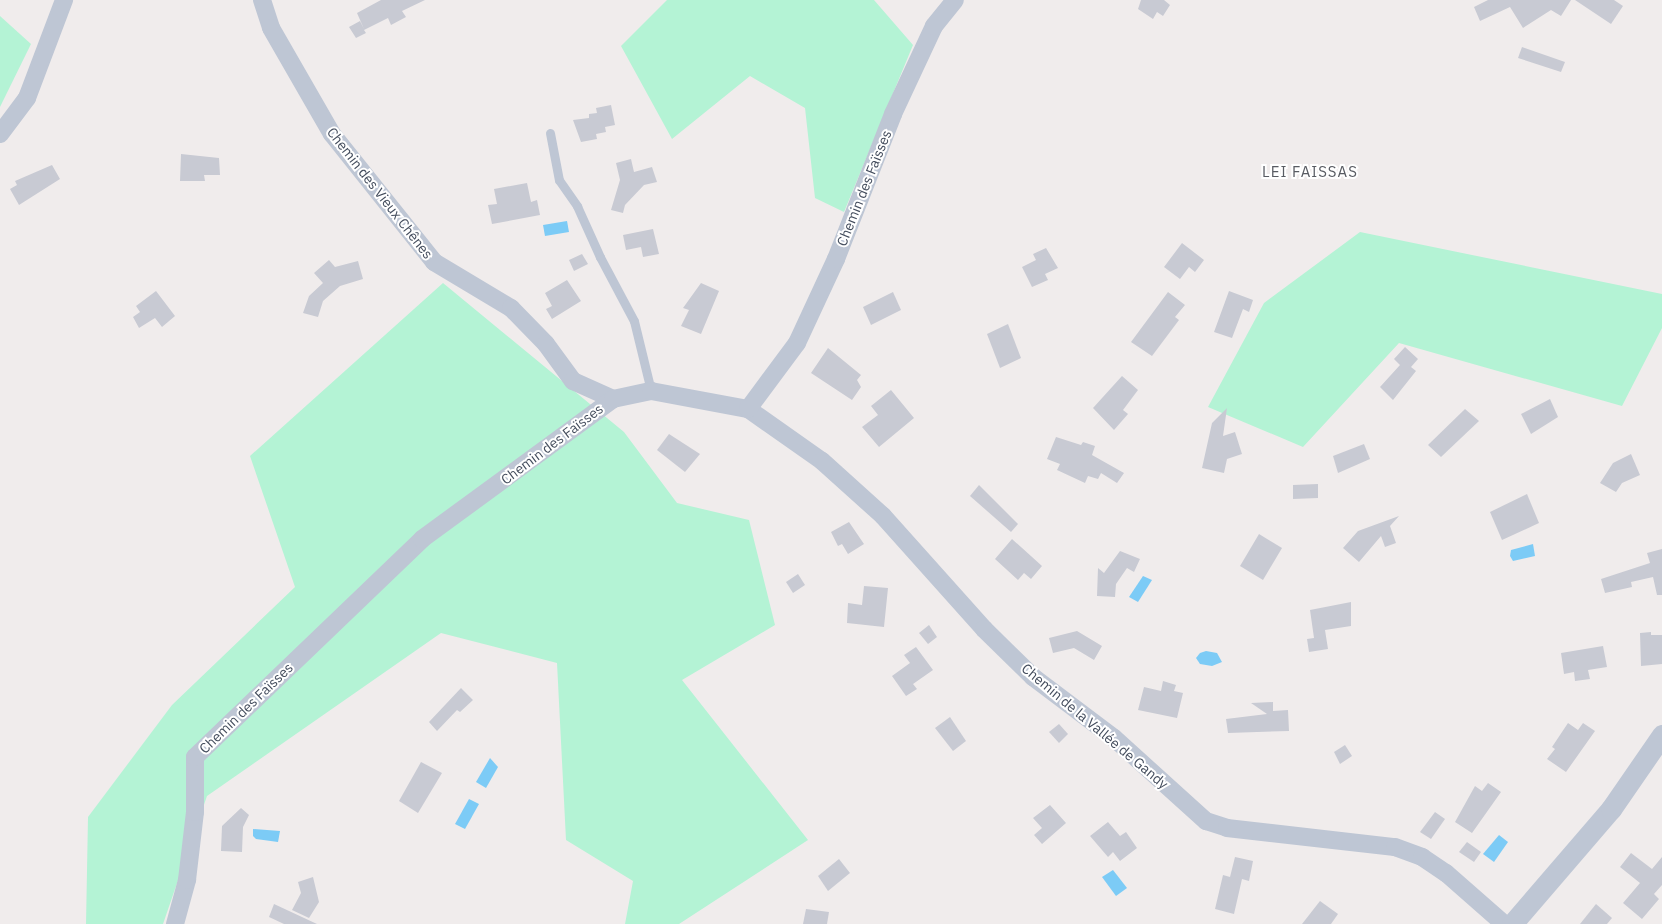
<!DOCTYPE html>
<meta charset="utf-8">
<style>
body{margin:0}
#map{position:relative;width:1662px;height:924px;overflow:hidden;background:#f0ecec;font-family:"IBM Plex Sans",sans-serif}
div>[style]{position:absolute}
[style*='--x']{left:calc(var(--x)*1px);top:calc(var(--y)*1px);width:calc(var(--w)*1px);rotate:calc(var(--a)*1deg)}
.green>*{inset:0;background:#b4f3d5}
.water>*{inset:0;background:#7ccbf6}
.building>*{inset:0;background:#c8cad3}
.service>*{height:9px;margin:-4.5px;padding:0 4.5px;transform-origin:4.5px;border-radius:4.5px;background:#bec6d4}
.minor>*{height:18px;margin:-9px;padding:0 9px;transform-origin:9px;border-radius:9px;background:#bec6d4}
.tertiary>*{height:21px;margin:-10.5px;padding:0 10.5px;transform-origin:10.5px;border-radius:10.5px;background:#bec6d4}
span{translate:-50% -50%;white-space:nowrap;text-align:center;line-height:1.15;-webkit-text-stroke:4px #fff;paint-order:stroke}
.street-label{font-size:14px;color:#434c5c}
.neighbourhood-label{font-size:15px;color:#585b62;letter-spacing:1px}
</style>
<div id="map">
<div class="green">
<div style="clip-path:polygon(667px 0,874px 0,913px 45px,844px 212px,815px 198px,805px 108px,750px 76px,672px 139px,621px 46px)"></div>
<div style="clip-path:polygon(0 16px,31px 44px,0 107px)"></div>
<div style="clip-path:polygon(1360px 232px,1662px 294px,1662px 328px,1622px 406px,1399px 343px,1303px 447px,1208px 407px,1264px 303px)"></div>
<div style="clip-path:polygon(443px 283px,624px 432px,677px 503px,749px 520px,775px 625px,682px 680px,808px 840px,679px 924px,625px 924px,633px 881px,566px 840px,557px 663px,441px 633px,207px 796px,163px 924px,86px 924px,88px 817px,172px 705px,295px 587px,250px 456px)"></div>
</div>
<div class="water">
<div style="clip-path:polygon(567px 221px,569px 232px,545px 236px,543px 225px)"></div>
<div style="clip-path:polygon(1533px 544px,1535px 556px,1513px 561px,1510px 556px,1511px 550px)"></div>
<div style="clip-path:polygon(1143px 576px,1152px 580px,1138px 602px,1129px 597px)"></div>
<div style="clip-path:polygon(1206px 651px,1217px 653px,1222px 662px,1212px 666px,1200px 664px,1196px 658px,1200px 653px)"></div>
<div style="clip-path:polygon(490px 758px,498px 767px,486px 788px,476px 782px)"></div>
<div style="clip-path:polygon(469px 799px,479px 804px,465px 829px,455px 824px)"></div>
<div style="clip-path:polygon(253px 829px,280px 831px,278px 842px,256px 839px,253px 836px)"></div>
<div style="clip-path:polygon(1499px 835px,1508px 842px,1494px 862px,1483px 854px)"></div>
<div style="clip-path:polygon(1113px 870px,1127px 888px,1116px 896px,1102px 877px)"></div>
</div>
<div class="building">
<div style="clip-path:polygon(381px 0,425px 0,402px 11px,406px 17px,391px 25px,388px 18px,364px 30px,366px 33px,356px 38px,349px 27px,360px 21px,364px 29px,357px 13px)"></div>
<div style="clip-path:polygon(1141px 0,1164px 0,1170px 5px,1163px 16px,1157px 12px,1153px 19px,1138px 9px)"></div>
<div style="clip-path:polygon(1488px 0,1571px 0,1561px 16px,1551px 10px,1523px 28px,1510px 7px,1480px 21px,1474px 7px)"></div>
<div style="clip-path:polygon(1575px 0,1614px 0,1623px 6px,1611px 24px)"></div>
<div style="clip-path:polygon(1522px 47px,1565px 62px,1561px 72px,1518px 58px)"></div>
<div style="clip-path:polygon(611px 105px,615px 125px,605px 127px,606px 132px,596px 134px,597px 139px,581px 142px,573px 120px,589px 118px,589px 114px,597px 113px,596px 108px)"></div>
<div style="clip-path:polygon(181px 154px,219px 158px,220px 175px,204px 175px,205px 181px,180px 181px)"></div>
<div style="clip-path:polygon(631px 159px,634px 172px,652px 167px,657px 182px,644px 185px,625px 205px,623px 213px,611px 210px,620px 180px,616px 163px)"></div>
<div style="clip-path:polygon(52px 165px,60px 179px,19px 205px,10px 189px,17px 185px,15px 181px)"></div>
<div style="clip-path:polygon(527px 183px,531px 202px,537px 200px,540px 215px,492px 224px,488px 205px,497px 204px,494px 189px)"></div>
<div style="clip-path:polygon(653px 229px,659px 254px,643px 257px,641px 247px,626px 250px,623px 235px)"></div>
<div style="clip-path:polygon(1182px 243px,1204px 260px,1195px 272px,1189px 267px,1180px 279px,1164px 267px)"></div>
<div style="clip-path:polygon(1046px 248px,1058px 268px,1045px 274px,1048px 280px,1032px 287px,1022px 267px,1036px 260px,1033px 254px)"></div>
<div style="clip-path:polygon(582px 254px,588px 264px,574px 271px,569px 260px)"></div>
<div style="clip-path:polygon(329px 260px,335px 267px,358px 261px,363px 279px,340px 286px,323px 301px,318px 317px,303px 313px,309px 296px,323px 283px,314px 273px)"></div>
<div style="clip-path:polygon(567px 280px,581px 301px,552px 319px,546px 309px,552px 306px,545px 293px)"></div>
<div style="clip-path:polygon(701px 283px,719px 291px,701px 334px,681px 326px,689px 310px,683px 308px)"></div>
<div style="clip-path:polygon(156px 291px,175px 316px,162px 327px,155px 318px,139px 328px,133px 317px,140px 312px,136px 306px)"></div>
<div style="clip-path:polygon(1229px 291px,1253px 300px,1249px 312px,1243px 309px,1232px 338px,1214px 332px)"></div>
<div style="clip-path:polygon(893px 292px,901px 310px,871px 325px,863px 307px)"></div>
<div style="clip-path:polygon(1168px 292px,1185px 305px,1175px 317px,1179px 320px,1152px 356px,1131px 342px)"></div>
<div style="clip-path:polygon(1008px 324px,1021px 358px,1000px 368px,987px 334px)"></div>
<div style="clip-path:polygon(1405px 347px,1418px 359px,1411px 367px,1416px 371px,1393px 400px,1380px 387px,1400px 365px,1394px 359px)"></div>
<div style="clip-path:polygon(828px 348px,861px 375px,857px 380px,861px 387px,852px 400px,811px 373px)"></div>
<div style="clip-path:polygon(1122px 376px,1138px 390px,1123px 410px,1128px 414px,1114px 430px,1093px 408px)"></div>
<div style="clip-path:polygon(891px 390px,914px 418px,879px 447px,862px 427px,878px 415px,871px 406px)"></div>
<div style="clip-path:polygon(1550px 399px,1558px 417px,1531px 434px,1521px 414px)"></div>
<div style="clip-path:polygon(1227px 408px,1223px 436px,1235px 432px,1242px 454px,1227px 459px,1224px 473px,1202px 468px,1212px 423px)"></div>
<div style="clip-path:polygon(1465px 409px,1479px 421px,1441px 457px,1428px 445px)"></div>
<div style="clip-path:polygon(669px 434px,700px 454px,685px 472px,657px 450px)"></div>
<div style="clip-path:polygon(1056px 437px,1081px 445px,1083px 442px,1095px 446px,1092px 455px,1124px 473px,1117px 483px,1101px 473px,1098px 479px,1088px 476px,1085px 483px,1057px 470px,1060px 464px,1047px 459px)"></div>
<div style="clip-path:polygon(1364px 444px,1370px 459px,1338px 473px,1333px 456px)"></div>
<div style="clip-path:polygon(1631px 454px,1640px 475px,1622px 483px,1616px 492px,1600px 483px,1613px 463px)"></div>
<div style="clip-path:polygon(1318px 484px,1318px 498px,1293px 499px,1293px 485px)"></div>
<div style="clip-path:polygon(979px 485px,1018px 524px,1011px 532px,970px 496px)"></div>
<div style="clip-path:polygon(1527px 494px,1539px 523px,1502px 540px,1490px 512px)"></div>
<div style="clip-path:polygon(1399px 516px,1390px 526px,1396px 543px,1385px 547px,1381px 536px,1359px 562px,1343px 548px,1358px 531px)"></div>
<div style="clip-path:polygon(849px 522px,864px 544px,848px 554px,842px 544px,838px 546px,831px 532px)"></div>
<div style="clip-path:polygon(1259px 534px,1282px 548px,1263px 580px,1240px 566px)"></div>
<div style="clip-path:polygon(1012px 539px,1042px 566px,1031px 579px,1024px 573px,1018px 580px,995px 559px)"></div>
<div style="clip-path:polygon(1662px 549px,1662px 595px,1657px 595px,1653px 577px,1631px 582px,1632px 587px,1605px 593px,1601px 579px,1650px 563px,1647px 553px)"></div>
<div style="clip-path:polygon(1120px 551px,1140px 559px,1134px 572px,1127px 568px,1116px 584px,1115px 597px,1097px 596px,1098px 568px,1104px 573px)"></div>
<div style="clip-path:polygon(798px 574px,805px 585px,793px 593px,786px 582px)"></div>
<div style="clip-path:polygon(864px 586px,888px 588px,884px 627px,847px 623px,848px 603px,862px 605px)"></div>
<div style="clip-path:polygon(1351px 602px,1351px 626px,1325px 630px,1328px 649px,1309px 652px,1307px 639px,1314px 638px,1310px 610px)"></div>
<div style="clip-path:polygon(929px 625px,937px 637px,928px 644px,919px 633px)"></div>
<div style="clip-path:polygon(1077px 631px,1102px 646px,1094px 660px,1074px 648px,1053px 653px,1049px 638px)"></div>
<div style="clip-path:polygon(1651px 632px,1651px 635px,1662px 635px,1662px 664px,1641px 666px,1640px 633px)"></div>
<div style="clip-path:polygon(1603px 646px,1607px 667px,1588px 670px,1590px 679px,1575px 681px,1574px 672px,1564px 674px,1561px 653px)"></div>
<div style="clip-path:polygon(916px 647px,933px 670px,913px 684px,917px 689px,906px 696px,892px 676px,910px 663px,904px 655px)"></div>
<div style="clip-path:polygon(1163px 681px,1176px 685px,1174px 691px,1183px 693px,1177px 718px,1138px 710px,1144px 687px,1161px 691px)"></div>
<div style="clip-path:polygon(461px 688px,473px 700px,460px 712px,457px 710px,437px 731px,429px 722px)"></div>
<div style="clip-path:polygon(1273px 702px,1273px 711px,1288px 710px,1289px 731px,1228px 733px,1226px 719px,1267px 714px,1251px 703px)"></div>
<div style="clip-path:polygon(950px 717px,966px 741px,953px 751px,935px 728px)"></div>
<div style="clip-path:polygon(1568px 723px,1578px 730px,1583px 723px,1595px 731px,1566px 772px,1547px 759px,1555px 749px,1552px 747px)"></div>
<div style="clip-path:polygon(1059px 724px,1068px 734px,1059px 743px,1049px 732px)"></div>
<div style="clip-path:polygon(1345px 745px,1352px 756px,1340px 764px,1334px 752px)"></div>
<div style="clip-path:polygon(421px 762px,442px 773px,418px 813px,399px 801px)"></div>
<div style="clip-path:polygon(1488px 783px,1501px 792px,1472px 833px,1455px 822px,1475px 786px,1482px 791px)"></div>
<div style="clip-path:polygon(1050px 805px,1066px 823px,1042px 844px,1034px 835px,1042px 828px,1033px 818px)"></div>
<div style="clip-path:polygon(241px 808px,249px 815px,243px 827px,242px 852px,221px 851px,222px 826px)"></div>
<div style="clip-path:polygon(1435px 812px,1445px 819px,1431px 839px,1420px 832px)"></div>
<div style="clip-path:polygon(1108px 822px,1120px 836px,1126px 832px,1137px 848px,1120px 861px,1113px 852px,1108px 857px,1090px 836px)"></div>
<div style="clip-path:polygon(1467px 842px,1481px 852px,1474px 862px,1459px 852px)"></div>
<div style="clip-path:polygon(1631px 853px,1652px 869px,1662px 857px,1662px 885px,1654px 894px,1659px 899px,1642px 919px,1623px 903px,1640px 883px,1620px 867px)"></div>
<div style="clip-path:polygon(1235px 857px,1253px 861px,1249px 881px,1242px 879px,1234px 914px,1215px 909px,1223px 875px,1230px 877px)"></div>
<div style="clip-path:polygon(839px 859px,850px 873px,828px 891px,818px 876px)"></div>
<div style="clip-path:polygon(313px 877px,319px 902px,309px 918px,292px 910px,301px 893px,298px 882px)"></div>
<div style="clip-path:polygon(1320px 901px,1338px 914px,1331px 924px,1302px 924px)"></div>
<div style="clip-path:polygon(274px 904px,317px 924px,284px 924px,269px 917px)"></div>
<div style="clip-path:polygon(1596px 904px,1612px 918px,1607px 924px,1580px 924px)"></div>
<div style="clip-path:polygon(806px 909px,829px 912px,827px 924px,803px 924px)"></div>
</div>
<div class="service">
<div style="--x:550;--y:133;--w:48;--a:79.2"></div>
<div style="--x:559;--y:180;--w:32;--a:55"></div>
<div style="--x:577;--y:206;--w:56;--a:65.7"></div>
<div style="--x:600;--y:257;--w:72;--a:62"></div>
<div style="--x:634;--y:321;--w:72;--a:76.3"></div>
</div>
<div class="minor">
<div style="--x:262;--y:0;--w:29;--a:72"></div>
<div style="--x:271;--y:28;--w:122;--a:60.1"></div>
<div style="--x:332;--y:134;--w:164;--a:51.4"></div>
<div style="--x:434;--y:262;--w:90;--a:30.9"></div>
<div style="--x:511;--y:308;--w:50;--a:45.8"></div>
<div style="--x:546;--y:344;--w:46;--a:53.9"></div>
<div style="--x:573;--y:381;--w:44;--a:24.2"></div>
<div style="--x:0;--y:134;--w:45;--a:-53.1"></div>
<div style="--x:27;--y:98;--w:105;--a:-69.3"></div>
<div style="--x:748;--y:409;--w:90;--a:35.1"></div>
<div style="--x:822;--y:461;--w:82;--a:42"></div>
<div style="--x:883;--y:516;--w:152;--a:48.2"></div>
<div style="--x:984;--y:629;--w:69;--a:44.4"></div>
<div style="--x:1033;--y:677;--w:101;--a:37"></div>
<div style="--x:1114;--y:738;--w:124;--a:42.1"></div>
<div style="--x:1206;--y:821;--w:22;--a:18"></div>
<div style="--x:1227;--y:828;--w:169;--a:6.5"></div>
<div style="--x:1395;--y:847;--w:29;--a:20"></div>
<div style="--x:1422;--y:857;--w:29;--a:34"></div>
<div style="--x:1446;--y:873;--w:77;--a:41.3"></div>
<div style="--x:175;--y:924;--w:46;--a:-74.7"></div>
<div style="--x:187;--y:880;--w:68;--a:-83.3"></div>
<div style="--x:195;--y:812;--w:55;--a:-90"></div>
<div style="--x:195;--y:757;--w:315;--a:-43.8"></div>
<div style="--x:422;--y:539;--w:237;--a:-36.2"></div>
<div style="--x:613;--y:399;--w:39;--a:-12"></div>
<div style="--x:651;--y:391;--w:99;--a:10.5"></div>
<div style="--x:748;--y:409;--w:82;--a:-53.4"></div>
<div style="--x:797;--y:343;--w:93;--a:-65.1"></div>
<div style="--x:836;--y:259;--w:156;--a:-68.5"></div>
<div style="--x:893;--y:114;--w:97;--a:-65"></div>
<div style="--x:934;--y:26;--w:33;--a:-51"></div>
</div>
<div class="tertiary">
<div style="--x:1512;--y:924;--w:152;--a:-49.3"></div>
<div style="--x:1611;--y:809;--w:90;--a:-55.4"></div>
</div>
<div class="street-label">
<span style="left:864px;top:188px;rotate:-68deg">Chemin des Faïsses</span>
<span style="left:380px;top:193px;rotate:52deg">Chemin des Vieux Chênes</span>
<span style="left:552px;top:444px;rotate:-37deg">Chemin des Faïsses</span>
<span style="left:246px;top:708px;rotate:-44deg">Chemin des Faïsses</span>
<span style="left:1095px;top:726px;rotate:40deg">Chemin de la Vallée de Gandy</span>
</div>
<div class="neighbourhood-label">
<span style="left:1310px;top:172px">LEI FAISSAS</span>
</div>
</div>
